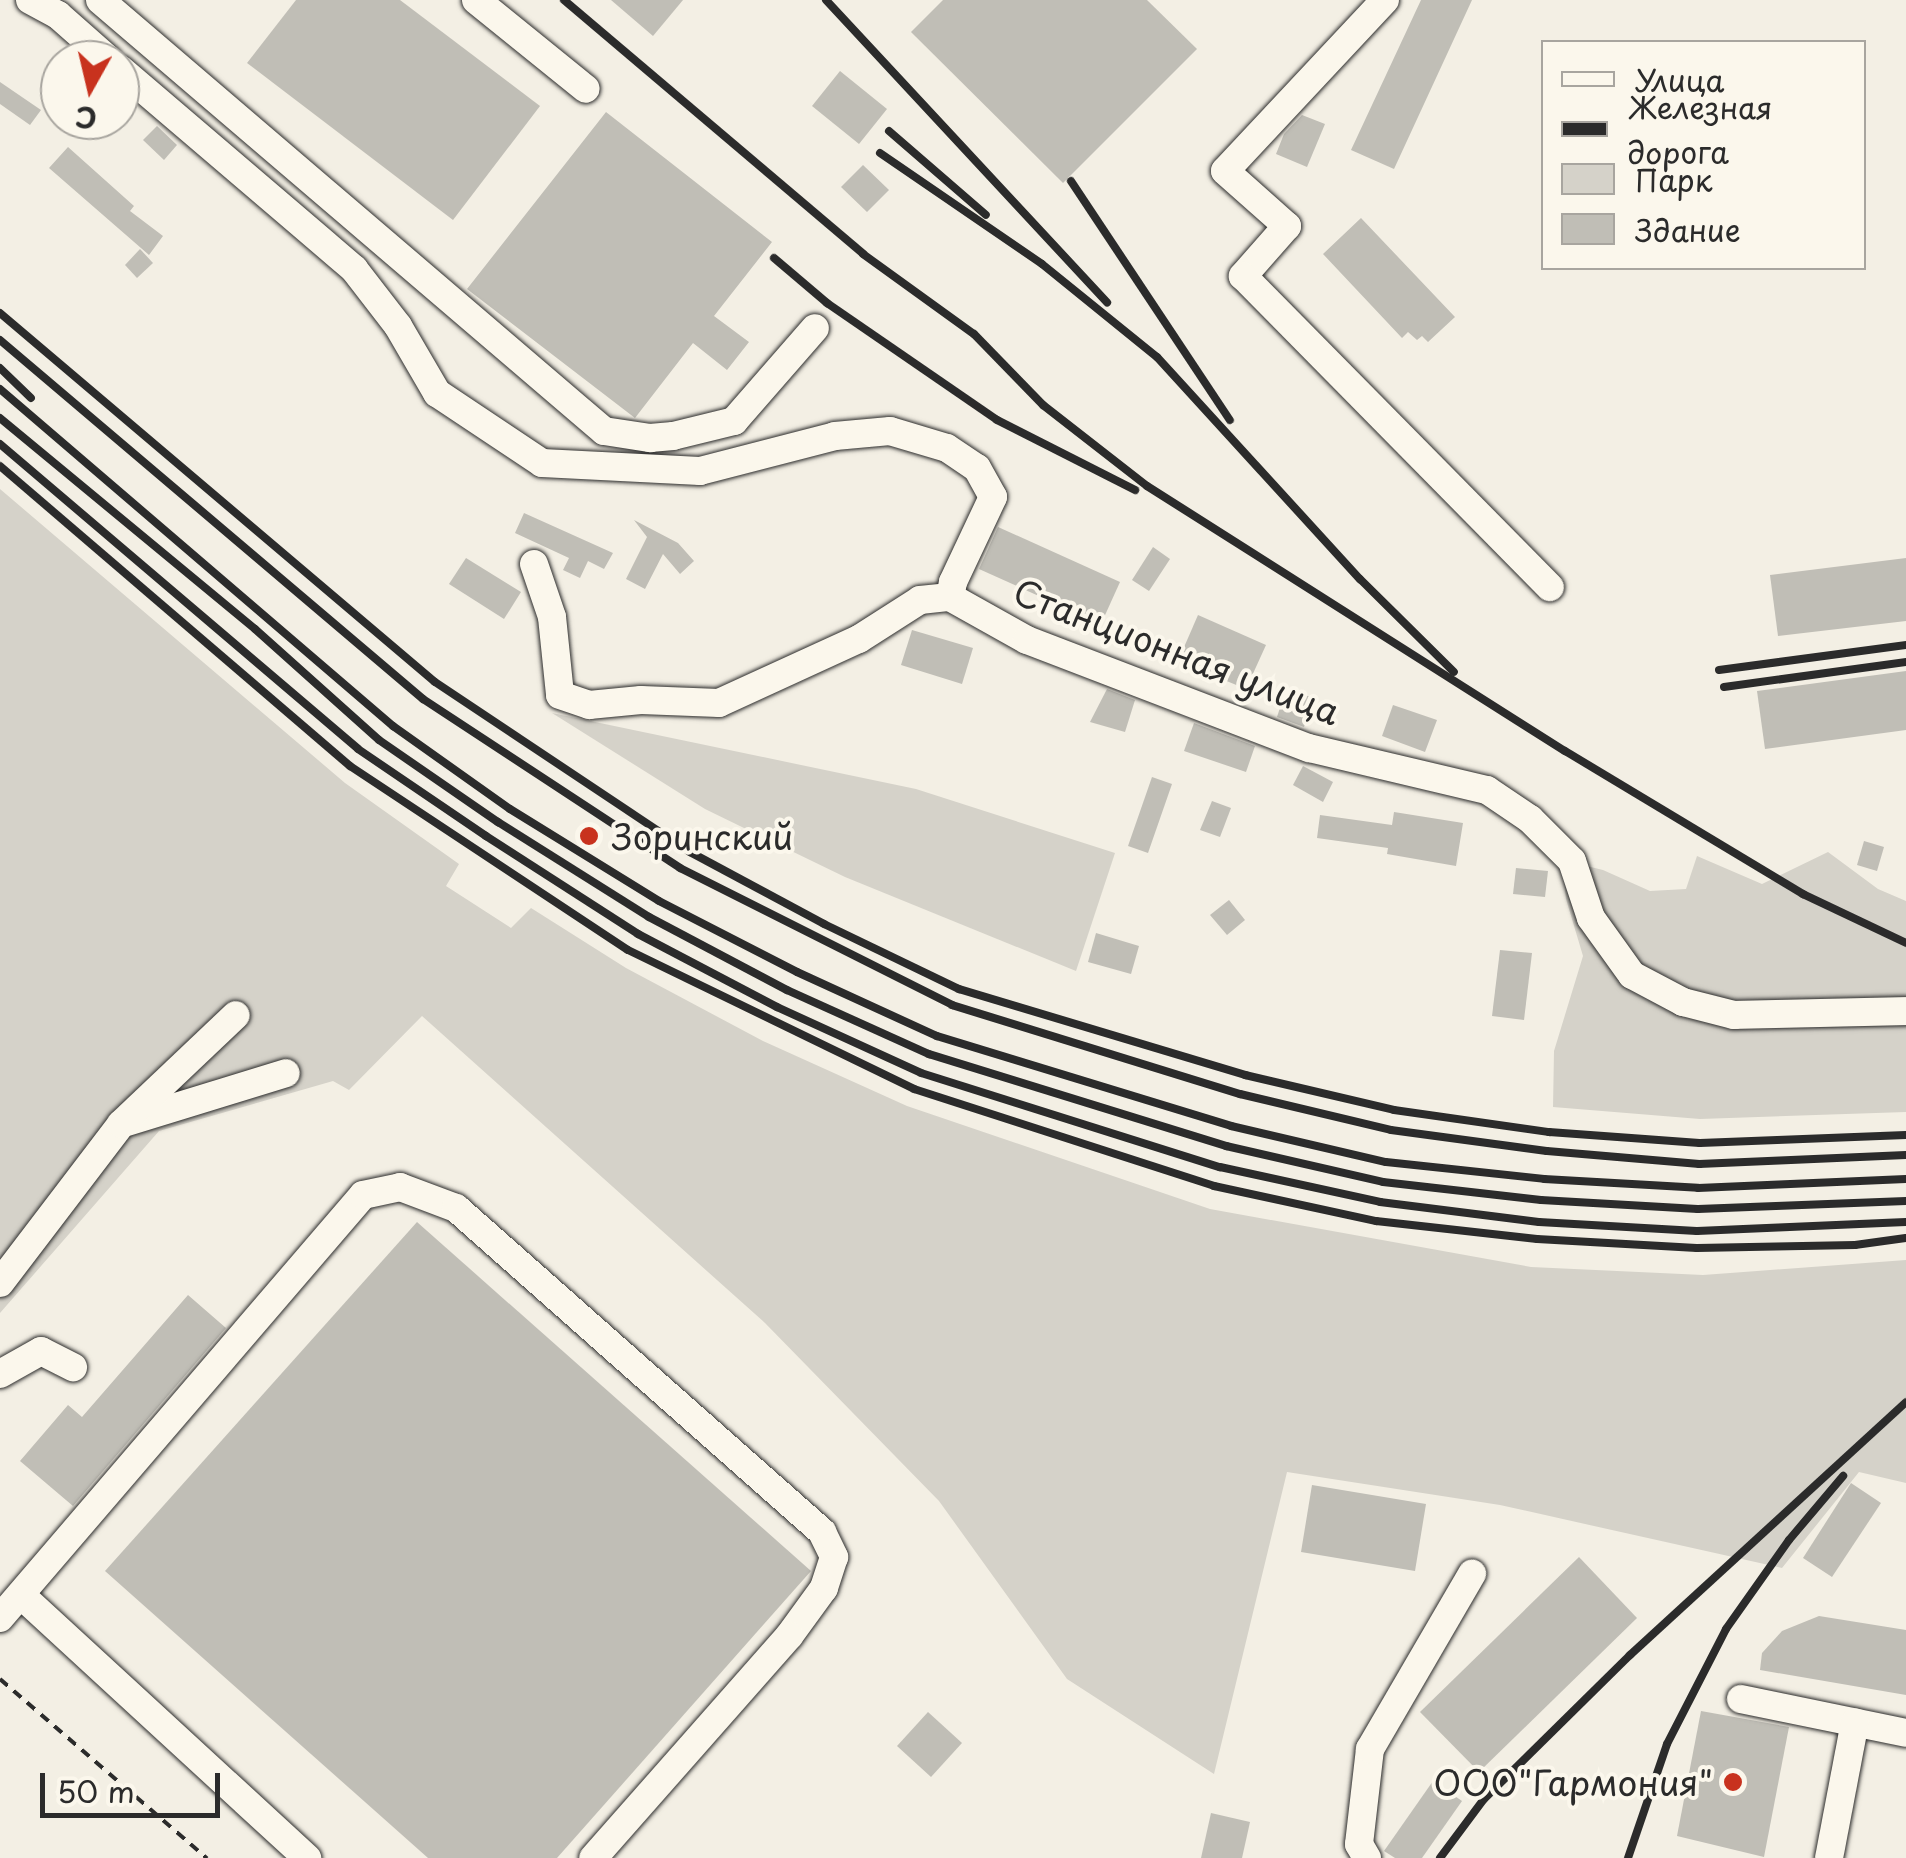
<!DOCTYPE html>
<meta charset="utf-8">
<style>
body{margin:0}
#map{position:relative;width:1906px;height:1858px;overflow:hidden;background:#f3efe4;font-family:"Playpen Sans",sans-serif}
div>[style]{position:absolute}
[style*='--x']{left:calc(var(--x)*1px);top:calc(var(--y)*1px);width:calc(var(--w)*1px);rotate:calc(var(--a)*1deg)}
.green>*{inset:0;background:#d5d2c9}
.building>*{inset:0;background:#c0beb6}
.path>*{height:4px;margin-top:-2px;transform-origin:0;background:repeating-linear-gradient(90deg,#2b2b2b 0 10px,transparent 0 18px)}
.roads{filter:drop-shadow(0 0 2px #2b2b2b) drop-shadow(0 0 2px #2b2b2b)}
.minor>*{height:28px;margin:-14px;padding:0 14px;transform-origin:14px;border-radius:14px;background:#fbf7ec}
.rail>*{height:8px;margin:-4px;padding:0 4px;transform-origin:4px;border-radius:4px;background:#2b2b2b}
.dots>*{width:28px;height:28px;translate:-50% -50%;box-sizing:border-box;border:5px solid #fbf7ec;border-radius:50%}
span{translate:-50% -50%;white-space:nowrap;text-align:center;line-height:1.15;-webkit-text-stroke:8px #fbf7ec;paint-order:stroke}
.street-label{font-size:35px;color:#2b2b2b}
.poi-label{font-size:35px;color:#2b2b2b}
.left{translate:0 -50%;text-align:left}
.right{translate:-100% -50%;text-align:right}
.legend{position:absolute;left:1541px;top:40px;width:325px;height:230px;box-sizing:border-box;background:#fbf7ec;border:2px solid #a8a59f;margin:0;padding:12px 18px;list-style:none;font-size:30px;color:#2b2b2b}
.legend li{display:flex;align-items:center;gap:20px;height:50px}
.legend b{width:50px;border:2px solid #a8a59f}
.north{position:absolute;left:40px;top:40px;width:100px;height:100px;box-sizing:border-box;background:#fbf7ec;border:2px solid #a8a59f;border-radius:50%;rotate:188deg;font-size:28px;font-weight:700;line-height:40px;text-align:center;color:#2b2b2b}
.north::after{content:'';display:block;margin:auto;width:35px;height:45px;background:#c8321e;clip-path:polygon(50% 0,100% 100%,50% 72%,0 100%)}
.scale{position:absolute;left:40px;top:1773px;width:180px;height:45px;box-sizing:border-box;border:5px solid #2b2b2b;border-top:0;padding-left:12px;font-size:30px;line-height:35px;white-space:nowrap;color:#2b2b2b;-webkit-text-stroke:8px #fbf7ec;paint-order:stroke}
</style>
<div id="map">
<div class="green">
<div style="clip-path:polygon(0 489px,345px 783px,459px 864px,446px 886px,511px 928px,531px 908px,626px 968px,763px 1041px,907px 1106px,1210px 1209px,1531px 1267px,1703px 1275px,1906px 1260px,1906px 1483px,1859px 1472px,1782px 1568px,1500px 1505px,1287px 1472px,1214px 1774px,1067px 1679px,939px 1501px,765px 1323px,422px 1016px,349px 1090px,333px 1081px,159px 1131px,0 1313px)"></div>
<div style="clip-path:polygon(552px 713px,916px 789px,1115px 853px,1076px 971px,845px 877px,705px 809px)"></div>
<div style="clip-path:polygon(1828px 852px,1878px 889px,1906px 901px,1906px 1112px,1700px 1119px,1553px 1107px,1554px 1051px,1583px 956px,1566px 899px,1562px 860px,1603px 870px,1650px 891px,1686px 889px,1697px 856px,1762px 884px)"></div>
</div>
<div class="building">
<div style="clip-path:polygon(296px 0,400px 0,540px 106px,453px 220px,247px 63px)"></div>
<div style="clip-path:polygon(611px 0,683px 0,653px 36px)"></div>
<div style="clip-path:polygon(943px 0,1147px 0,1197px 49px,1063px 183px,911px 32px)"></div>
<div style="clip-path:polygon(1421px 0,1472px 0,1394px 169px,1351px 150px)"></div>
<div style="clip-path:polygon(840px 71px,887px 109px,859px 144px,812px 106px)"></div>
<div style="clip-path:polygon(0 82px,41px 110px,30px 125px,0 104px)"></div>
<div style="clip-path:polygon(606px 112px,772px 242px,714px 316px,749px 342px,727px 370px,693px 343px,635px 418px,467px 289px)"></div>
<div style="clip-path:polygon(1302px 115px,1325px 124px,1307px 167px,1276px 154px,1284px 134px)"></div>
<div style="clip-path:polygon(157px 126px,177px 145px,164px 160px,143px 140px)"></div>
<div style="clip-path:polygon(68px 147px,134px 206px,130px 211px,163px 236px,149px 255px,49px 168px)"></div>
<div style="clip-path:polygon(863px 165px,889px 190px,867px 212px,841px 187px)"></div>
<div style="clip-path:polygon(1361px 218px,1455px 317px,1428px 342px,1422px 336px,1417px 340px,1408px 332px,1402px 338px,1323px 254px)"></div>
<div style="clip-path:polygon(140px 249px,153px 263px,137px 278px,125px 265px)"></div>
<div style="clip-path:polygon(524px 513px,613px 553px,604px 569px,588px 561px,580px 578px,563px 570px,569px 558px,515px 533px)"></div>
<div style="clip-path:polygon(634px 520px,678px 543px,694px 561px,680px 574px,663px 554px,645px 589px,626px 579px,647px 537px)"></div>
<div style="clip-path:polygon(998px 527px,1120px 582px,1101px 624px,979px 569px)"></div>
<div style="clip-path:polygon(1153px 547px,1170px 559px,1149px 591px,1132px 580px)"></div>
<div style="clip-path:polygon(466px 558px,521px 592px,504px 619px,449px 584px)"></div>
<div style="clip-path:polygon(1906px 558px,1906px 621px,1778px 636px,1770px 575px)"></div>
<div style="clip-path:polygon(1198px 615px,1266px 645px,1246px 689px,1178px 661px)"></div>
<div style="clip-path:polygon(912px 630px,973px 648px,962px 684px,901px 665px)"></div>
<div style="clip-path:polygon(1906px 671px,1906px 730px,1765px 749px,1757px 691px)"></div>
<div style="clip-path:polygon(1107px 689px,1135px 700px,1125px 732px,1090px 722px)"></div>
<div style="clip-path:polygon(1286px 689px,1314px 698px,1304px 727px,1277px 717px)"></div>
<div style="clip-path:polygon(1393px 705px,1437px 720px,1425px 752px,1382px 736px)"></div>
<div style="clip-path:polygon(1194px 723px,1255px 746px,1246px 772px,1184px 751px)"></div>
<div style="clip-path:polygon(1303px 766px,1333px 782px,1323px 802px,1293px 785px)"></div>
<div style="clip-path:polygon(1152px 777px,1172px 784px,1148px 853px,1128px 846px)"></div>
<div style="clip-path:polygon(1212px 801px,1231px 808px,1220px 837px,1200px 830px)"></div>
<div style="clip-path:polygon(1394px 812px,1463px 823px,1456px 866px,1387px 854px,1388px 848px,1317px 838px,1320px 815px,1392px 825px)"></div>
<div style="clip-path:polygon(1864px 841px,1884px 847px,1877px 871px,1857px 865px)"></div>
<div style="clip-path:polygon(1516px 868px,1548px 871px,1545px 897px,1513px 894px)"></div>
<div style="clip-path:polygon(1229px 900px,1245px 920px,1227px 935px,1210px 915px)"></div>
<div style="clip-path:polygon(1096px 933px,1139px 946px,1131px 974px,1088px 962px)"></div>
<div style="clip-path:polygon(1500px 950px,1532px 953px,1524px 1020px,1492px 1016px)"></div>
<div style="clip-path:polygon(417px 1222px,811px 1571px,557px 1858px,428px 1858px,105px 1571px)"></div>
<div style="clip-path:polygon(188px 1295px,226px 1328px,73px 1506px,20px 1461px,68px 1405px,82px 1417px)"></div>
<div style="clip-path:polygon(1851px 1483px,1881px 1503px,1832px 1577px,1803px 1558px)"></div>
<div style="clip-path:polygon(1312px 1485px,1426px 1504px,1415px 1571px,1301px 1552px)"></div>
<div style="clip-path:polygon(1579px 1557px,1637px 1618px,1479px 1772px,1420px 1712px)"></div>
<div style="clip-path:polygon(1819px 1616px,1906px 1630px,1906px 1695px,1760px 1670px,1762px 1653px,1782px 1631px)"></div>
<div style="clip-path:polygon(1701px 1711px,1789px 1727px,1764px 1857px,1677px 1836px)"></div>
<div style="clip-path:polygon(928px 1712px,962px 1743px,931px 1777px,897px 1746px)"></div>
<div style="clip-path:polygon(1433px 1781px,1462px 1801px,1422px 1858px,1395px 1858px,1384px 1851px)"></div>
<div style="clip-path:polygon(1211px 1813px,1250px 1822px,1242px 1858px,1201px 1858px)"></div>
</div>
<div class="path">
<div style="--x:0;--y:1679;--w:274;--a:40.9"></div>
</div>
<div class="roads">
<div class="minor">
<div style="--x:30;--y:0;--w:32;--a:28"></div>
<div style="--x:58;--y:15;--w:68;--a:41.4"></div>
<div style="--x:100;--y:0;--w:663;--a:40.54"></div>
<div style="--x:604;--y:431;--w:47;--a:8.7"></div>
<div style="--x:650;--y:438;--w:23;--a:-5"></div>
<div style="--x:673;--y:436;--w:63;--a:-13.8"></div>
<div style="--x:734;--y:421;--w:123;--a:-48.9"></div>
<div style="--x:476;--y:0;--w:141;--a:39"></div>
<div style="--x:1385;--y:0;--w:234;--a:133.1"></div>
<div style="--x:1225;--y:171;--w:83;--a:41.6"></div>
<div style="--x:1287;--y:226;--w:67;--a:131.3"></div>
<div style="--x:1243;--y:276;--w:437;--a:45.4"></div>
<div style="--x:120;--y:69;--w:308;--a:40.5"></div>
<div style="--x:354;--y:269;--w:72;--a:52.3"></div>
<div style="--x:398;--y:326;--w:78;--a:59.8"></div>
<div style="--x:437;--y:393;--w:126;--a:33.7"></div>
<div style="--x:542;--y:463;--w:158;--a:2.9"></div>
<div style="--x:700;--y:471;--w:139;--a:-14.5"></div>
<div style="--x:835;--y:436;--w:55;--a:-5.2"></div>
<div style="--x:890;--y:431;--w:59;--a:16.6"></div>
<div style="--x:947;--y:448;--w:36;--a:34"></div>
<div style="--x:977;--y:468;--w:33;--a:61"></div>
<div style="--x:993;--y:497;--w:94;--a:115.2"></div>
<div style="--x:953;--y:582;--w:15;--a:101"></div>
<div style="--x:950;--y:597;--w:88;--a:29.2"></div>
<div style="--x:1027;--y:640;--w:302;--a:21"></div>
<div style="--x:1309;--y:748;--w:183;--a:13.3"></div>
<div style="--x:1487;--y:790;--w:52;--a:34"></div>
<div style="--x:1530;--y:819;--w:59;--a:45"></div>
<div style="--x:1572;--y:861;--w:60;--a:71.6"></div>
<div style="--x:1591;--y:918;--w:70;--a:54.3"></div>
<div style="--x:1632;--y:975;--w:58;--a:27.9"></div>
<div style="--x:1683;--y:1002;--w:53;--a:14.3"></div>
<div style="--x:1734;--y:1015;--w:172;--a:-1.3"></div>
<div style="--x:534;--y:564;--w:56;--a:71.2"></div>
<div style="--x:552;--y:617;--w:78;--a:84.1"></div>
<div style="--x:560;--y:695;--w:31;--a:19"></div>
<div style="--x:589;--y:705;--w:52;--a:-5.5"></div>
<div style="--x:641;--y:700;--w:78;--a:2.2"></div>
<div style="--x:719;--y:703;--w:154;--a:-24.6"></div>
<div style="--x:859;--y:639;--w:72;--a:-32.6"></div>
<div style="--x:920;--y:600;--w:30;--a:-6"></div>
<div style="--x:127;--y:1122;--w:166;--a:-17.1"></div>
<div style="--x:0;--y:1283;--w:200;--a:-52.7"></div>
<div style="--x:121;--y:1124;--w:158;--a:-43.5"></div>
<div style="--x:0;--y:1374;--w:47;--a:-29.3"></div>
<div style="--x:41;--y:1351;--w:36;--a:27"></div>
<div style="--x:21;--y:1595;--w:389;--a:42.6"></div>
<div style="--x:0;--y:1618;--w:557;--a:-49.37"></div>
<div style="--x:363;--y:1195;--w:38;--a:-12"></div>
<div style="--x:400;--y:1187;--w:60;--a:20.6"></div>
<div style="--x:456;--y:1208;--w:489;--a:41.5"></div>
<div style="--x:822;--y:1532;--w:28;--a:64"></div>
<div style="--x:834;--y:1557;--w:33;--a:108"></div>
<div style="--x:824;--y:1588;--w:59;--a:126.1"></div>
<div style="--x:789;--y:1636;--w:296;--a:131.4"></div>
<div style="--x:1741;--y:1699;--w:168;--a:11.6"></div>
<div style="--x:1367;--y:1858;--w:16;--a:-120"></div>
<div style="--x:1359;--y:1844;--w:96;--a:-83.4"></div>
<div style="--x:1370;--y:1749;--w:203;--a:-59.8"></div>
<div style="--x:1829;--y:1858;--w:138;--a:-79.2"></div>
</div>
</div>
<div class="rail">
<div style="--x:564;--y:0;--w:392;--a:40.3"></div>
<div style="--x:863;--y:254;--w:137;--a:35.8"></div>
<div style="--x:974;--y:334;--w:99;--a:45.8"></div>
<div style="--x:1043;--y:405;--w:132;--a:37.9"></div>
<div style="--x:1147;--y:486;--w:495;--a:32.4"></div>
<div style="--x:1565;--y:751;--w:278;--a:31"></div>
<div style="--x:1803;--y:894;--w:114;--a:25.4"></div>
<div style="--x:826;--y:0;--w:413;--a:47.1"></div>
<div style="--x:889;--y:131;--w:128;--a:40.9"></div>
<div style="--x:880;--y:153;--w:196;--a:34.4"></div>
<div style="--x:1042;--y:264;--w:148;--a:39"></div>
<div style="--x:1157;--y:357;--w:301;--a:47.6"></div>
<div style="--x:1360;--y:579;--w:132;--a:44.7"></div>
<div style="--x:1071;--y:181;--w:287;--a:56.4"></div>
<div style="--x:774;--y:258;--w:70;--a:40.3"></div>
<div style="--x:827;--y:303;--w:206;--a:34.5"></div>
<div style="--x:997;--y:420;--w:155;--a:26.9"></div>
<div style="--x:0;--y:313;--w:570;--a:40.31"></div>
<div style="--x:435;--y:682;--w:306;--a:33.7"></div>
<div style="--x:690;--y:852;--w:152;--a:28.2"></div>
<div style="--x:824;--y:924;--w:150;--a:25.7"></div>
<div style="--x:959;--y:989;--w:299;--a:16.7"></div>
<div style="--x:1245;--y:1075;--w:153;--a:13.2"></div>
<div style="--x:1394;--y:1110;--w:157;--a:8.1"></div>
<div style="--x:1549;--y:1132;--w:151;--a:4.2"></div>
<div style="--x:1700;--y:1143;--w:206;--a:-2.2"></div>
<div style="--x:0;--y:340;--w:555;--a:40.32"></div>
<div style="--x:423;--y:699;--w:308;--a:33.3"></div>
<div style="--x:680;--y:868;--w:305;--a:26.7"></div>
<div style="--x:952;--y:1005;--w:301;--a:17.2"></div>
<div style="--x:1240;--y:1094;--w:155;--a:13.4"></div>
<div style="--x:1391;--y:1130;--w:157;--a:7.7"></div>
<div style="--x:1547;--y:1151;--w:153;--a:4.9"></div>
<div style="--x:1699;--y:1164;--w:207;--a:-2.5"></div>
<div style="--x:0;--y:368;--w:43;--a:44.1"></div>
<div style="--x:0;--y:389;--w:518;--a:40.61"></div>
<div style="--x:393;--y:726;--w:143;--a:35.4"></div>
<div style="--x:510;--y:809;--w:175;--a:31.7"></div>
<div style="--x:659;--y:901;--w:155;--a:27.2"></div>
<div style="--x:797;--y:972;--w:154;--a:24.6"></div>
<div style="--x:937;--y:1036;--w:307;--a:17"></div>
<div style="--x:1231;--y:1126;--w:159;--a:13.1"></div>
<div style="--x:1386;--y:1162;--w:159;--a:6.1"></div>
<div style="--x:1544;--y:1179;--w:154;--a:3.3"></div>
<div style="--x:1698;--y:1188;--w:208;--a:-2.5"></div>
<div style="--x:0;--y:418;--w:331;--a:39.6"></div>
<div style="--x:255;--y:629;--w:166;--a:41.8"></div>
<div style="--x:379;--y:740;--w:145;--a:34.6"></div>
<div style="--x:498;--y:822;--w:178;--a:32.2"></div>
<div style="--x:649;--y:917;--w:156;--a:27.9"></div>
<div style="--x:787;--y:990;--w:156;--a:24.3"></div>
<div style="--x:929;--y:1054;--w:311;--a:17.2"></div>
<div style="--x:1226;--y:1146;--w:161;--a:12.9"></div>
<div style="--x:1383;--y:1182;--w:159;--a:6.5"></div>
<div style="--x:1541;--y:1200;--w:157;--a:3.3"></div>
<div style="--x:1698;--y:1209;--w:208;--a:-2.2"></div>
<div style="--x:0;--y:444;--w:470;--a:40.4"></div>
<div style="--x:358;--y:749;--w:155;--a:34.2"></div>
<div style="--x:486;--y:836;--w:181;--a:32.8"></div>
<div style="--x:638;--y:934;--w:157;--a:27.7"></div>
<div style="--x:777;--y:1007;--w:158;--a:24.6"></div>
<div style="--x:921;--y:1073;--w:313;--a:17.5"></div>
<div style="--x:1220;--y:1167;--w:164;--a:12.3"></div>
<div style="--x:1380;--y:1202;--w:160;--a:7.2"></div>
<div style="--x:1539;--y:1222;--w:158;--a:3.3"></div>
<div style="--x:1697;--y:1231;--w:209;--a:-2.5"></div>
<div style="--x:0;--y:466;--w:461;--a:40.6"></div>
<div style="--x:350;--y:766;--w:333;--a:33.5"></div>
<div style="--x:628;--y:950;--w:318;--a:25.9"></div>
<div style="--x:914;--y:1089;--w:315;--a:17.9"></div>
<div style="--x:1214;--y:1186;--w:166;--a:12.2"></div>
<div style="--x:1376;--y:1221;--w:162;--a:6.4"></div>
<div style="--x:1537;--y:1239;--w:160;--a:3.2"></div>
<div style="--x:1697;--y:1248;--w:158;--a:-1.1"></div>
<div style="--x:1855;--y:1245;--w:51;--a:-7.8"></div>
<div style="--x:1719;--y:670;--w:189;--a:-7.6"></div>
<div style="--x:1724;--y:687;--w:184;--a:-7.8"></div>
<div style="--x:1440;--y:1858;--w:74;--a:-53.3"></div>
<div style="--x:1484;--y:1799;--w:205;--a:-44.6"></div>
<div style="--x:1630;--y:1655;--w:374;--a:-42.5"></div>
<div style="--x:1628;--y:1858;--w:120;--a:-71.1"></div>
<div style="--x:1667;--y:1744;--w:129;--a:-62.8"></div>
<div style="--x:1726;--y:1629;--w:109;--a:-54.7"></div>
<div style="--x:1789;--y:1540;--w:84;--a:-49.8"></div>
</div>
<div class="dots">
<div style="left:589px;top:836px;background:#c8321e"></div>
<div style="left:1733px;top:1782px;background:#c8321e"></div>
</div>
<div class="street-label">
<span style="left:1177px;top:651px;rotate:21deg">Станционная улица</span>
</div>
<div class="poi-label">
<span class="left" style="left:612px;top:836px">Зоринский</span>
<span class="right" style="left:1713px;top:1782px">ООО"Гармония"</span>
</div>
<ul class="legend">
<li><b style="height:12px;background:#fbf7ec"></b>Улица</li>
<li><b style="height:12px;background:#2b2b2b"></b>Железная дорога</li>
<li><b style="height:28px;background:#d5d2c9"></b>Парк</li>
<li><b style="height:28px;background:#c0beb6"></b>Здание</li>
</ul>
<div class="north">С</div>
<div class="scale">50 m</div>
</div>
